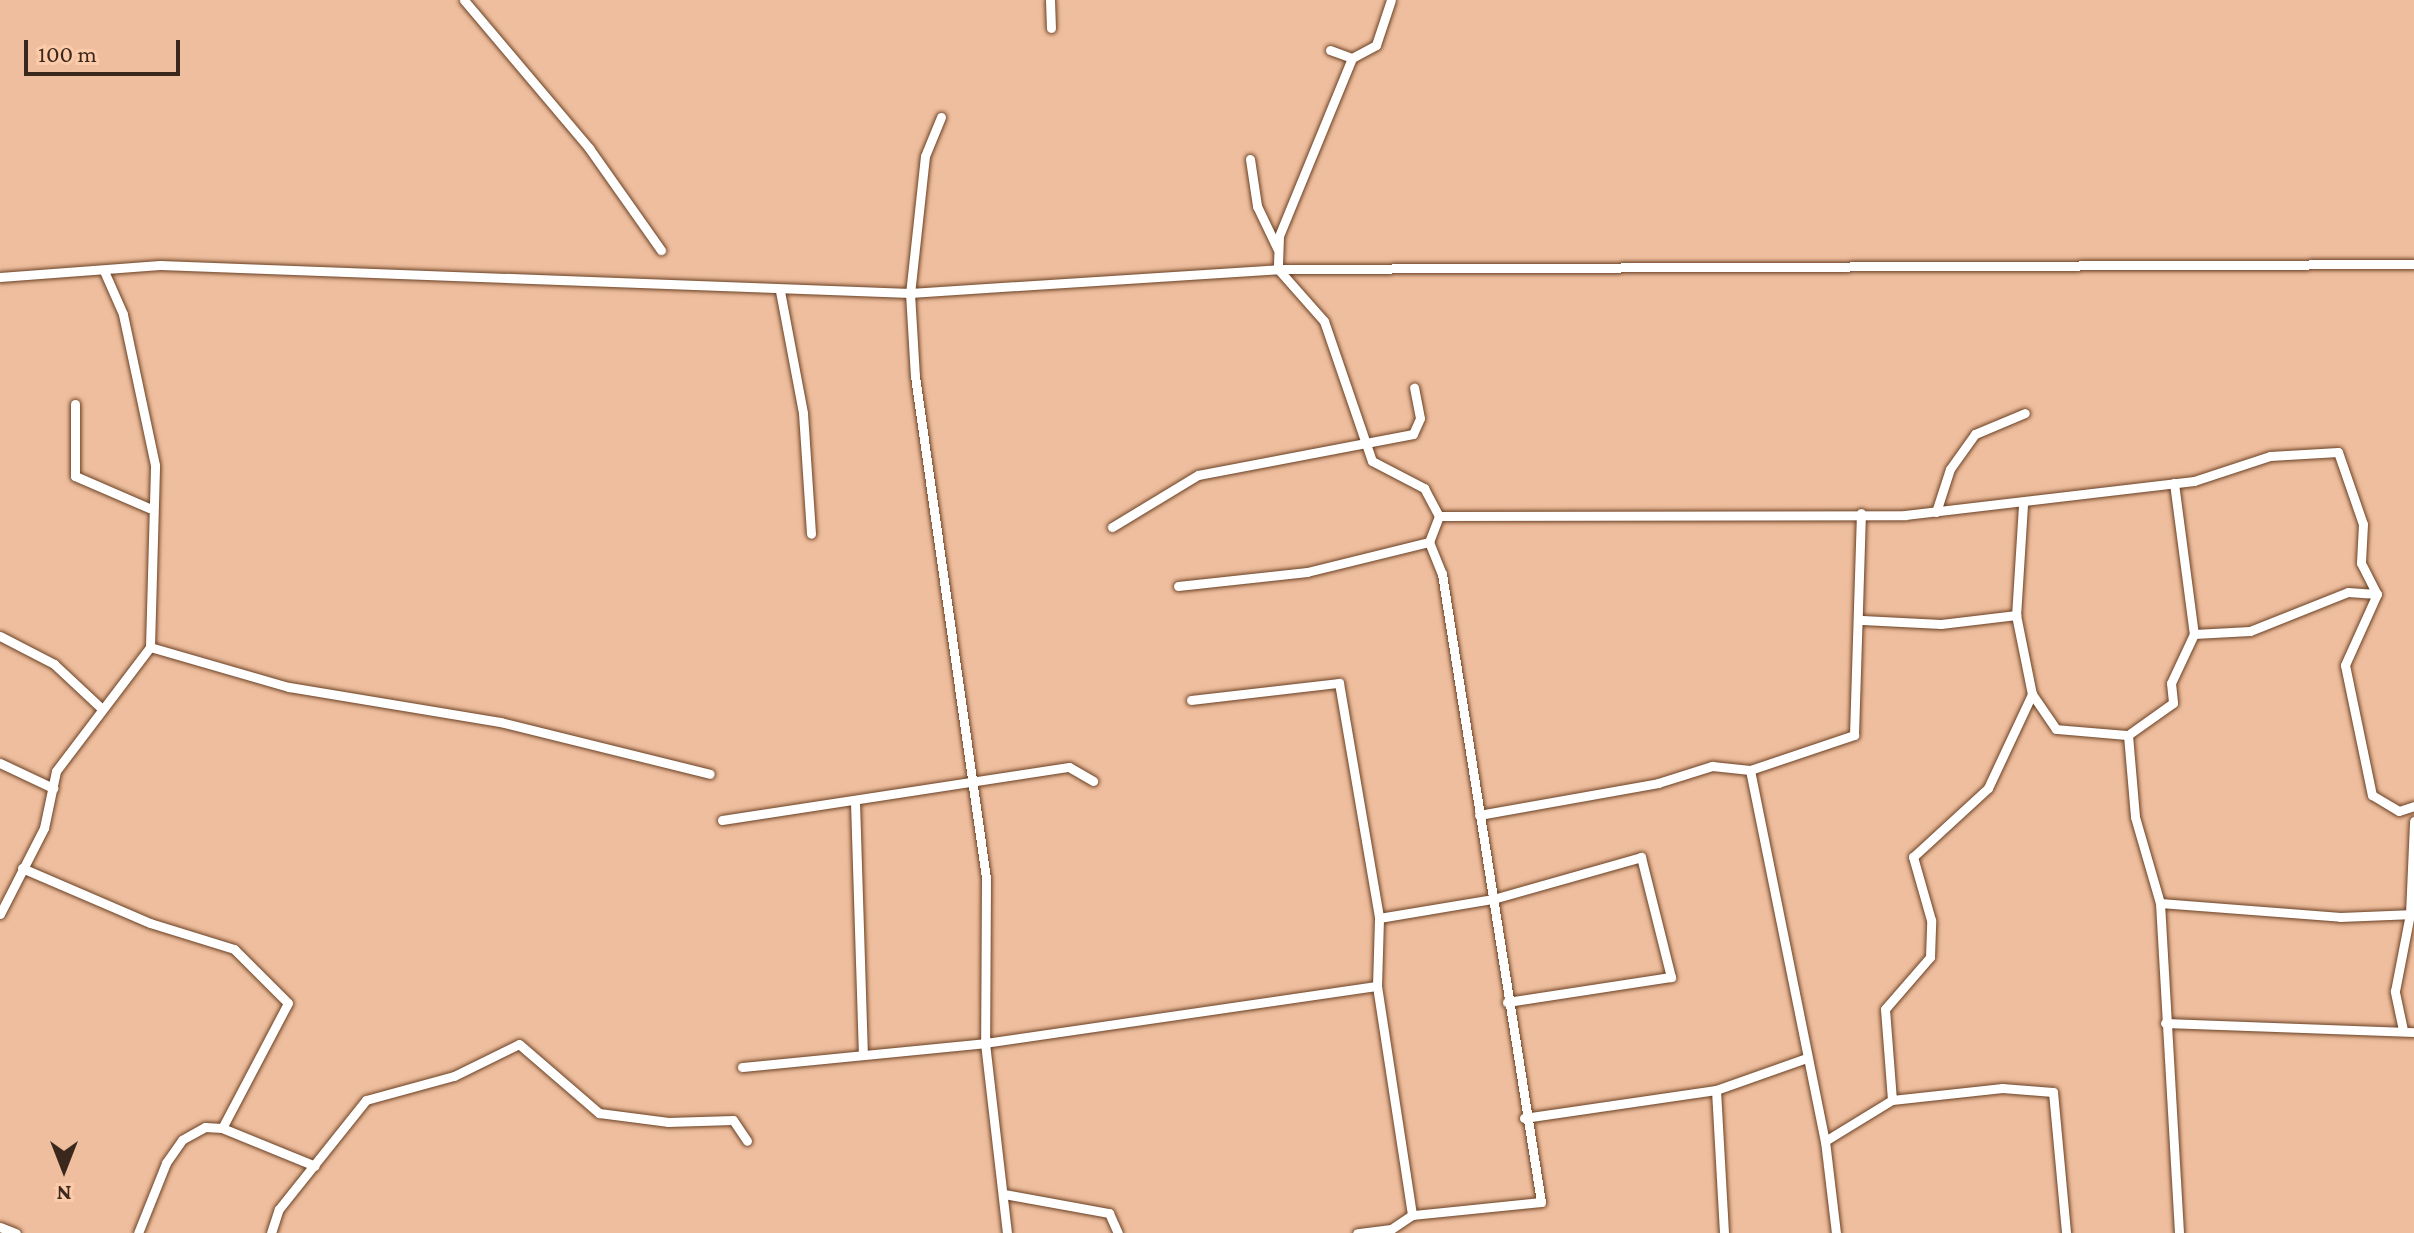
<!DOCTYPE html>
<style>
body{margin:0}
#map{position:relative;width:2414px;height:1233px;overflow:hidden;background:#efbe9e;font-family:"Crimson Pro",serif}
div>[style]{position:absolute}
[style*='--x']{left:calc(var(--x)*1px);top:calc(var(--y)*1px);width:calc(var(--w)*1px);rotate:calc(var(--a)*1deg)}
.roads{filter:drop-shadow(0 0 2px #6a4124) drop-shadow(0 0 2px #6a4124)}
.minor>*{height:9px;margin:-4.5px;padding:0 4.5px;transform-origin:4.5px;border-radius:4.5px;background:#fff}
span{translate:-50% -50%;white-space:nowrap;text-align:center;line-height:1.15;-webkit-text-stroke:6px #fccbaa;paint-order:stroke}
.north{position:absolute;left:24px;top:1129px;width:80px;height:80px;-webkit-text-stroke:6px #fccbaa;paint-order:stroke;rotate:180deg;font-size:22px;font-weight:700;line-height:32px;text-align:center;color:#3b281c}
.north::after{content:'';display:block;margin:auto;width:28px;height:36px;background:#3b281c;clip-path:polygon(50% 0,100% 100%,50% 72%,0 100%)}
.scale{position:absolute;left:24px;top:40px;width:156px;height:36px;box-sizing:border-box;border:4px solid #3b281c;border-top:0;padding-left:10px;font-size:24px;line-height:28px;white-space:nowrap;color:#3b281c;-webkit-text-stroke:6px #fccbaa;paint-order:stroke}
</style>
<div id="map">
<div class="roads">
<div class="minor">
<div style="--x:464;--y:0;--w:194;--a:49.8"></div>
<div style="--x:589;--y:148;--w:125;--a:54.8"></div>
<div style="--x:1050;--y:0;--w:28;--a:88"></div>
<div style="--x:1330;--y:50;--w:23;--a:20"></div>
<div style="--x:1352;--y:58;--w:27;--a:-28"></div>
<div style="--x:1376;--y:45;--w:47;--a:-71.6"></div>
<div style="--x:1352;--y:58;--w:192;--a:112.3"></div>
<div style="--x:1279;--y:236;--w:33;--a:92"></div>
<div style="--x:1278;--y:269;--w:69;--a:48.5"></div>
<div style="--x:1324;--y:321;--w:148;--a:71.1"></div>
<div style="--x:1372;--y:461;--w:59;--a:27.4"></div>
<div style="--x:1424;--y:488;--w:32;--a:62"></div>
<div style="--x:1439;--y:516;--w:28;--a:111"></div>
<div style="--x:1429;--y:542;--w:35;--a:68"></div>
<div style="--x:1442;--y:574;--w:636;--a:81.04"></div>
<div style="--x:1541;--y:1202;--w:130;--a:174.2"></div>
<div style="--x:1412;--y:1215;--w:25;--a:146"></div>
<div style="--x:1391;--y:1229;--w:34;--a:173"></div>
<div style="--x:941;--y:117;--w:42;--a:112.3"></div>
<div style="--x:925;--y:156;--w:138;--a:96.2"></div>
<div style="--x:910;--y:293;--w:83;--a:86.6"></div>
<div style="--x:915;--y:376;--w:507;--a:81.95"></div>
<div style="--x:986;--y:878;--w:165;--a:90.3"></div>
<div style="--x:985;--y:1043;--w:191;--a:83.4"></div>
<div style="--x:1250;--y:159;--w:48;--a:81.5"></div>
<div style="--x:1257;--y:206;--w:47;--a:64.5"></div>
<div style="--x:0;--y:277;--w:160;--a:-4.3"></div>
<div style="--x:160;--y:265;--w:751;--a:2.14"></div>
<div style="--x:910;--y:293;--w:369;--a:-3.7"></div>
<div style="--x:1278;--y:269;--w:1136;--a:-0.25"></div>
<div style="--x:780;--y:291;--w:124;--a:79.3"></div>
<div style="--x:803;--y:413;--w:121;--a:86.2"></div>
<div style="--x:75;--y:404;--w:72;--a:90"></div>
<div style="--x:75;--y:476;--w:81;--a:23.4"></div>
<div style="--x:2174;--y:483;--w:152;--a:82.5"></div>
<div style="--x:2194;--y:634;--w:54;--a:115.1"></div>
<div style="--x:2171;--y:683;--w:20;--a:84"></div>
<div style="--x:2173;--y:703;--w:55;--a:144.6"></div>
<div style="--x:2128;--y:735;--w:82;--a:85.1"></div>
<div style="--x:2135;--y:817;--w:90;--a:73.8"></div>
<div style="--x:2160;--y:903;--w:331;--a:86.7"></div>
<div style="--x:2023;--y:505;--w:110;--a:93.6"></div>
<div style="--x:2016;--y:615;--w:81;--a:78.6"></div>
<div style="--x:2032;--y:694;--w:42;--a:55.6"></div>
<div style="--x:2056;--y:729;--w:72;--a:4.8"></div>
<div style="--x:1936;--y:512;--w:45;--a:-72"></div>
<div style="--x:1950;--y:469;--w:43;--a:-54.5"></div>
<div style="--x:1975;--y:434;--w:54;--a:-22.8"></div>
<div style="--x:1439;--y:516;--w:466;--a:-0.1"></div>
<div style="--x:1905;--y:515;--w:291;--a:-6.7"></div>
<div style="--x:2194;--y:481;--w:80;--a:-18.2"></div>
<div style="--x:2270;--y:456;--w:68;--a:-3.4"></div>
<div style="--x:2338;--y:452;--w:76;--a:70.9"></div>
<div style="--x:2363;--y:524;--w:39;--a:93"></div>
<div style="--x:2361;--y:563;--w:35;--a:63"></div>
<div style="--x:2377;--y:594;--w:78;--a:114.3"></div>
<div style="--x:2345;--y:665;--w:133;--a:78.3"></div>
<div style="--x:2372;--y:795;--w:31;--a:31"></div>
<div style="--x:2399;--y:811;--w:16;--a:-18"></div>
<div style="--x:1112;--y:527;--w:100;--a:-31.2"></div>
<div style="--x:1198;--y:475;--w:219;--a:-10.8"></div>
<div style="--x:1413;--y:434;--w:17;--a:-66"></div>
<div style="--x:1420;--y:418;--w:31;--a:-101"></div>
<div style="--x:1178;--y:586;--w:130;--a:-6.2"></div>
<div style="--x:1307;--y:572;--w:126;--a:-13.8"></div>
<div style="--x:1862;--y:620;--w:79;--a:2.9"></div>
<div style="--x:1941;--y:624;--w:76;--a:-6.8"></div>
<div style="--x:2194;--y:634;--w:56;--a:-3.1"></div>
<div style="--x:2250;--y:631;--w:105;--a:-21.7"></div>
<div style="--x:2348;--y:592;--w:29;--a:4"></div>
<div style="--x:0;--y:636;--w:61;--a:27.4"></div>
<div style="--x:54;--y:664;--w:63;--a:43.1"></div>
<div style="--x:150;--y:647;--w:145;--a:16.1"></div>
<div style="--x:289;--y:687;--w:214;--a:9.4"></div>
<div style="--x:500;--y:722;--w:216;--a:13.9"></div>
<div style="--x:1191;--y:700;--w:149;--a:-6.6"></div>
<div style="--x:1339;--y:683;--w:238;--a:80.3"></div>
<div style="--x:0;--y:763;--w:59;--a:25.3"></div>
<div style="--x:1750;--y:770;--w:379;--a:78.6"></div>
<div style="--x:1825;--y:1141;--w:93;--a:83.2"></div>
<div style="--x:855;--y:802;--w:248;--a:88.2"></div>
<div style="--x:1479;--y:815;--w:182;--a:-10.1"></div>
<div style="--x:1658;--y:783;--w:57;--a:-17.5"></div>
<div style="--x:1712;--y:766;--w:38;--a:6"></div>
<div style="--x:1750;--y:770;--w:110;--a:-18.6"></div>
<div style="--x:1854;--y:735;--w:222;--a:-88.2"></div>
<div style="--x:722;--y:820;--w:351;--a:-8.7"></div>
<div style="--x:1069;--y:767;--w:28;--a:30"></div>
<div style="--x:22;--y:868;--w:139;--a:23.3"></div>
<div style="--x:150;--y:923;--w:88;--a:17.2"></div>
<div style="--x:234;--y:949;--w:76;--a:45"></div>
<div style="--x:288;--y:1003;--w:141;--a:117.8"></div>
<div style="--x:222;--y:1128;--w:17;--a:-177"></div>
<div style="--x:205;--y:1127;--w:26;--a:151"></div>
<div style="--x:182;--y:1140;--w:28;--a:125"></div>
<div style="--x:166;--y:1163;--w:75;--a:111.8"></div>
<div style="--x:2160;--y:903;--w:181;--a:4.4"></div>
<div style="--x:2340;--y:917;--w:74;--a:-2.3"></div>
<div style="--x:0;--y:914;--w:97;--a:-62.9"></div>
<div style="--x:44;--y:828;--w:58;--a:-78.1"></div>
<div style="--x:56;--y:771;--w:156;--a:-52.8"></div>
<div style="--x:150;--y:647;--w:182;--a:-88.4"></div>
<div style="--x:155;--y:465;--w:154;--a:-102"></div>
<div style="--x:123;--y:314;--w:47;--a:-113.8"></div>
<div style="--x:1377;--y:986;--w:232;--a:81.3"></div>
<div style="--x:2165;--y:1023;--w:249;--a:2.1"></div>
<div style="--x:2403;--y:1030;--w:40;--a:-102"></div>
<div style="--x:2395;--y:991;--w:78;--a:-79"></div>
<div style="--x:2410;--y:914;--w:93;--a:-87.5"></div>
<div style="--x:742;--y:1067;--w:244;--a:-5.6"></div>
<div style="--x:985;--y:1043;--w:396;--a:-8.3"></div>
<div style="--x:1377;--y:986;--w:68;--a:-88.3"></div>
<div style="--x:1379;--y:918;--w:116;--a:-9.5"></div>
<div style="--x:1493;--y:899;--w:154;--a:-15.8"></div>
<div style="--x:1641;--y:857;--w:124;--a:76"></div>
<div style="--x:1671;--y:977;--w:166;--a:171.3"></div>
<div style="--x:1716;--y:1090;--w:143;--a:86.8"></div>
<div style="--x:1892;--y:1100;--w:91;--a:-94.4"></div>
<div style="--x:1885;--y:1009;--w:69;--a:-49.1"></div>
<div style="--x:1930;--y:957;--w:37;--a:-88"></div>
<div style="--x:1931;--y:920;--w:66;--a:-105.9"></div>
<div style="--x:1913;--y:857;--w:102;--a:-42.6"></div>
<div style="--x:1988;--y:788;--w:104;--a:-64.9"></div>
<div style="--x:1524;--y:1118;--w:194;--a:-8.3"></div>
<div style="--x:1716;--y:1090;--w:93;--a:-19.4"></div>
<div style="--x:222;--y:1128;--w:100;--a:22.2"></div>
<div style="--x:1825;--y:1141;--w:79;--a:-31.5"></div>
<div style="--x:1892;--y:1100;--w:111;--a:-6.2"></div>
<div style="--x:2002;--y:1088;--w:51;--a:4.5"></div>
<div style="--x:2053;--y:1092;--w:142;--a:84.7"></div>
<div style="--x:1004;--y:1194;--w:107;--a:10.3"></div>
<div style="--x:1109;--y:1213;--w:22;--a:66"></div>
<div style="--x:0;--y:1227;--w:17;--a:21"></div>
<div style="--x:271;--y:1233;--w:25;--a:-72"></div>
<div style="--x:279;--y:1209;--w:139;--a:-51.4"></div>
<div style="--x:366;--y:1100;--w:91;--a:-15.3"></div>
<div style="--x:454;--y:1076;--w:72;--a:-26.2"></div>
<div style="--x:519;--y:1044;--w:106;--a:40.8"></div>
<div style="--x:599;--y:1113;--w:70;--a:7.4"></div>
<div style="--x:668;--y:1122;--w:65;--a:-1.8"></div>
<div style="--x:733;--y:1120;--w:25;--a:56"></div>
</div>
</div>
<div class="north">N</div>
<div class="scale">100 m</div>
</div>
